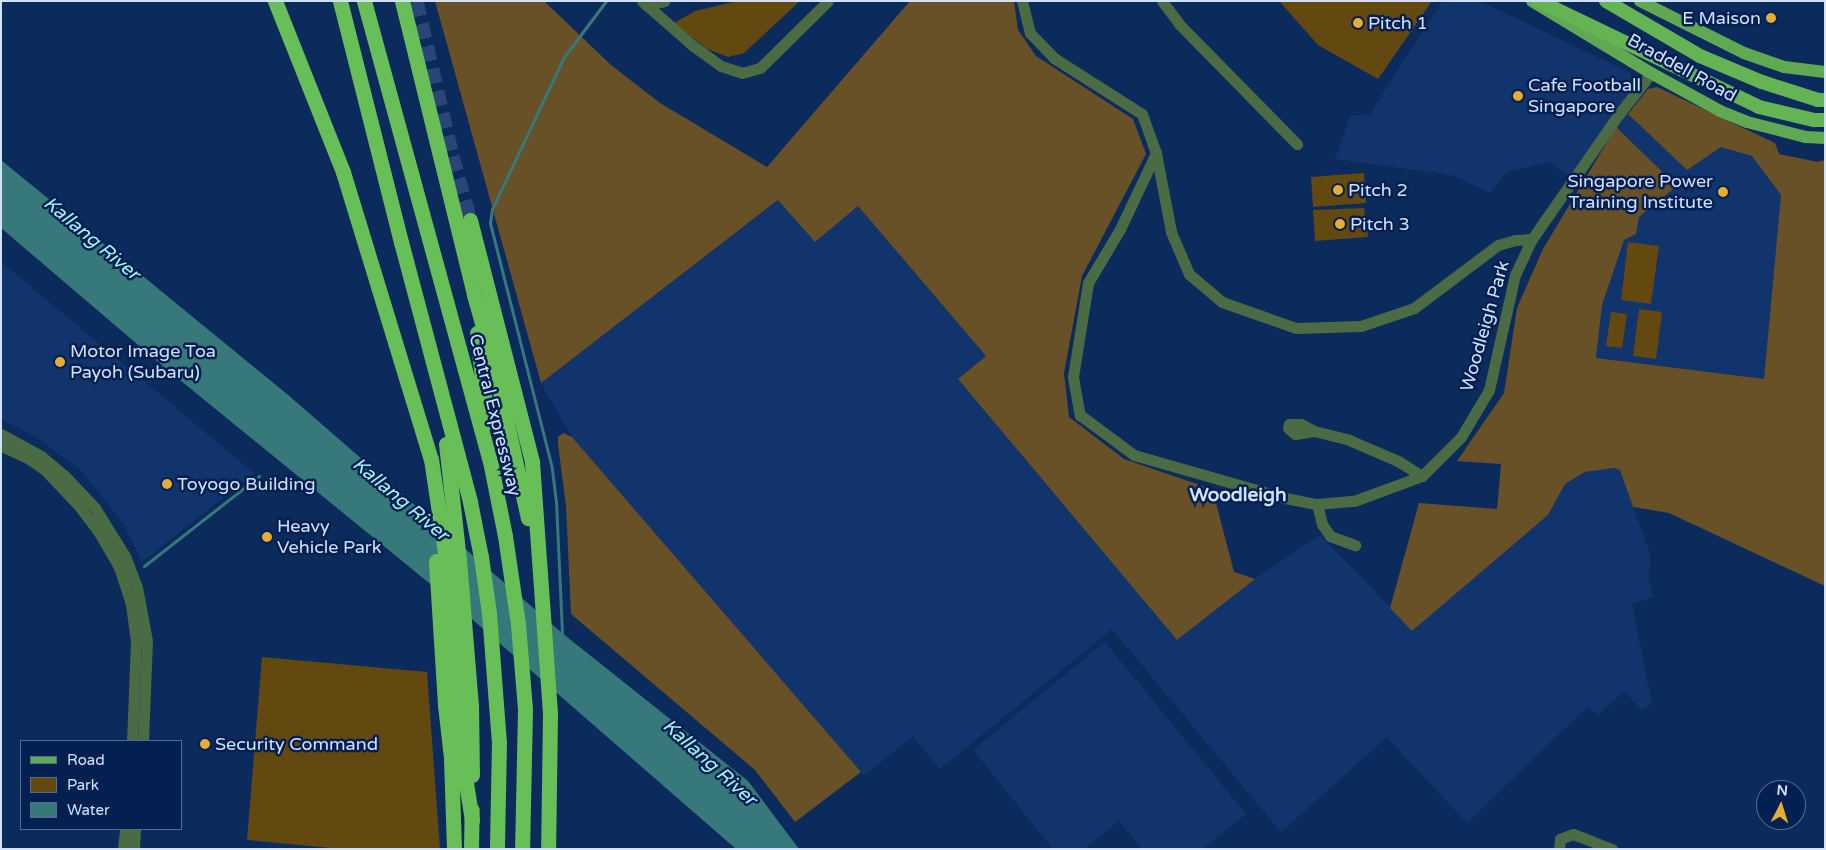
<!DOCTYPE html>
<style>
body{margin:0}
#map{position:relative;width:1826px;height:850px;overflow:hidden;background:#0c2b5d;font-family:"Varela Round",sans-serif}
div>[style]{position:absolute}
[style*='--x']{left:calc(var(--x)*1px);top:calc(var(--y)*1px);width:calc(var(--w)*1px);rotate:calc(var(--a)*1deg)}
.built>*{inset:0;background:#12346d}
.green>*{inset:0;background:#634810}
.forest>*{inset:0;background:#685027}
.water>*{inset:0;background:#37787b}
.stream>*{height:3px;margin:-1.5px;padding:0 1.5px;transform-origin:1.5px;border-radius:1.5px;background:#37787b}
.motorway-tunnel>*{height:15px;margin-top:-7.5px;transform-origin:0;background:repeating-linear-gradient(90deg,#2a4675 0 15px,transparent 0 23px)}
.minor>*{height:11px;margin:-5.5px;padding:0 5.5px;transform-origin:5.5px;border-radius:5.5px;background:#4a6b43}
.primary>*{height:12px;margin:-6px;padding:0 6px;transform-origin:6px;border-radius:6px;background:#61a852}
.trunk>*{height:14px;margin:-7px;padding:0 7px;transform-origin:7px;border-radius:7px;background:#65b454}
.motorway>*{height:15px;margin:-7.5px;padding:0 7.5px;transform-origin:7.5px;border-radius:7.5px;background:#69bf57}
.dots>*{width:14px;height:14px;translate:-50% -50%;box-sizing:border-box;border:2px solid #032051;border-radius:50%}
span{translate:-50% -50%;white-space:nowrap;text-align:center;line-height:1.15;-webkit-text-stroke:5px #032051;paint-order:stroke}
.poi-label{font-size:18px;color:#d1e1fb}
.right{translate:-100% -50%;text-align:right}
.left{translate:0 -50%;text-align:left}
.street-label{font-size:18px;color:#d1e1fb}
.water-label{font-size:19px;color:#a3f3f8;font-style:italic}
.neighbourhood-label{font-size:19px;color:#d1e1fb;font-weight:700}
.frame{position:absolute;inset:0;border:2px solid #d1e1fb;pointer-events:none}
.legend{position:absolute;left:20px;top:740px;width:162px;height:90px;box-sizing:border-box;background:#032051;border:1px solid #556d95;margin:0;padding:6px 9px;list-style:none;font-size:15px;color:#d1e1fb}
.legend li{display:flex;align-items:center;gap:10px;height:25px}
.legend b{width:25px;border:1px solid #556d95}
.north{position:absolute;left:1756px;top:780px;width:50px;height:50px;box-sizing:border-box;background:#032051;border:1px solid #556d95;border-radius:50%;rotate:5deg;font-size:14px;font-weight:700;line-height:20px;text-align:center;color:#d1e1fb}
.north::after{content:'';display:block;margin:auto;width:18px;height:22px;background:#e7ac36;clip-path:polygon(50% 0,100% 100%,50% 72%,0 100%)}
</style>
<div id="map">
<div class="built">
<div style="clip-path:polygon(1442px 1px,1480px 1px,1630px 73px,1636px 88px,1569px 176px,1548px 162px,1507px 172px,1490px 193px,1452px 175px,1335px 159px,1350px 116px,1371px 114px,1373px 109px)"></div>
<div style="clip-path:polygon(1628px 114px,1687px 170px,1721px 147px,1752px 156px,1781px 195px,1764px 379px,1596px 358px,1602px 305px,1624px 240px,1636px 234px,1639px 217px,1677px 186px,1616px 127px)"></div>
<div style="clip-path:polygon(779px 200px,858px 206px,986px 356px,958px 379px,1177px 640px,1255px 579px,1320px 535px,1412px 630px,1548px 515px,1565px 484px,1585px 472px,1614px 468px,1620px 470px,1648px 548px,1651px 562px,1648px 576px,1653px 597px,1632px 604px,1652px 704px,1641px 709px,1624px 691px,1598px 715px,1588px 706px,1467px 823px,1387px 737px,1281px 832px,1112px 629px,940px 769px,913px 736px,864px 776px,572px 437px,541px 383px)"></div>
<div style="clip-path:polygon(1px 262px,254px 473px,142px 562px,125px 527px,108px 503px,79px 469px,36px 437px,1px 419px)"></div>
<div style="clip-path:polygon(1105px 642px,1246px 814px,1203px 849px,1142px 849px,1119px 821px,1084px 849px,1053px 849px,973px 750px)"></div>
</div>
<div class="green">
<div style="clip-path:polygon(738px 1px,800px 1px,744px 53px,728px 57px,707px 49px,674px 23px,695px 11px)"></div>
<div style="clip-path:polygon(1279px 1px,1432px 1px,1378px 79px,1318px 45px)"></div>
<div style="clip-path:polygon(1364px 173px,1366px 203px,1313px 207px,1311px 177px)"></div>
<div style="clip-path:polygon(1364px 208px,1368px 237px,1315px 241px,1313px 210px)"></div>
<div style="clip-path:polygon(1628px 242px,1659px 246px,1651px 304px,1621px 300px)"></div>
<div style="clip-path:polygon(1639px 309px,1662px 312px,1656px 359px,1633px 356px)"></div>
<div style="clip-path:polygon(1611px 312px,1627px 314px,1622px 348px,1606px 346px)"></div>
<div style="clip-path:polygon(262px 657px,427px 672px,440px 849px,341px 849px,247px 840px)"></div>
</div>
<div class="forest">
<div style="clip-path:polygon(435px 1px,544px 1px,611px 65px,660px 103px,767px 167px,910px 1px,1014px 1px,1018px 30px,1036px 56px,1133px 119px,1146px 154px,1082px 276px,1064px 373px,1069px 417px,1124px 459px,1223px 493px,1216px 503px,1234px 572px,1255px 579px,1177px 640px,958px 379px,986px 356px,858px 206px,815px 242px,778px 200px,541px 383px)"></div>
<div style="clip-path:polygon(1657px 87px,1775px 143px,1779px 154px,1818px 162px,1825px 160px,1825px 586px,1669px 513px,1633px 507px,1620px 470px,1614px 468px,1599px 470px,1585px 472px,1565px 484px,1548px 515px,1412px 631px,1390px 608px,1419px 503px,1497px 509px,1501px 464px,1457px 461px,1504px 393px,1517px 308px,1543px 249px,1616px 127px,1677px 186px,1639px 217px,1636px 234px,1624px 240px,1602px 305px,1596px 358px,1764px 379px,1781px 195px,1752px 156px,1721px 147px,1687px 170px,1628px 114px,1648px 89px)"></div>
<div style="clip-path:polygon(563px 433px,572px 437px,861px 772px,795px 822px,755px 770px,571px 614px,566px 506px,558px 444px,558px 437px)"></div>
</div>
<div class="water">
<div style="clip-path:polygon(1px 160px,287px 394px,562px 633px,748px 781px,799px 849px,736px 849px,450px 600px,164px 367px,1px 228px)"></div>
</div>
<div class="stream">
<div style="--x:144;--y:566;--w:146;--a:-38"></div>
<div style="--x:562;--y:633;--w:131;--a:-92.6"></div>
<div style="--x:556;--y:502;--w:34;--a:-97"></div>
<div style="--x:552;--y:468;--w:253;--a:-104.2"></div>
<div style="--x:490;--y:223;--w:14;--a:-82"></div>
<div style="--x:492;--y:209;--w:168;--a:-64.7"></div>
<div style="--x:564;--y:57;--w:70;--a:-53.1"></div>
</div>
<div class="motorway-tunnel">
<div style="--x:416;--y:1;--w:159;--a:76.9"></div>
<div style="--x:452;--y:156;--w:66;--a:74.3"></div>
</div>
<div class="minor">
<div style="--x:642;--y:1;--w:67;--a:41.3"></div>
<div style="--x:692;--y:45;--w:36;--a:36"></div>
<div style="--x:721;--y:66;--w:22;--a:18"></div>
<div style="--x:742;--y:73;--w:19;--a:-16"></div>
<div style="--x:760;--y:68;--w:95;--a:-44.6"></div>
<div style="--x:1022;--y:1;--w:33;--a:76"></div>
<div style="--x:1030;--y:33;--w:35;--a:46"></div>
<div style="--x:1054;--y:58;--w:104;--a:32.5"></div>
<div style="--x:1142;--y:114;--w:41;--a:70.3"></div>
<div style="--x:1156;--y:153;--w:80;--a:79.2"></div>
<div style="--x:1171;--y:232;--w:46;--a:66.8"></div>
<div style="--x:1189;--y:274;--w:43;--a:40.3"></div>
<div style="--x:1222;--y:302;--w:78;--a:19.4"></div>
<div style="--x:1296;--y:328;--w:65;--a:-1.8"></div>
<div style="--x:1361;--y:326;--w:56;--a:-18.8"></div>
<div style="--x:1414;--y:308;--w:105;--a:-36.9"></div>
<div style="--x:1498;--y:245;--w:18;--a:-16"></div>
<div style="--x:1515;--y:240;--w:17;--a:-3"></div>
<div style="--x:1162;--y:1;--w:30;--a:53"></div>
<div style="--x:1180;--y:25;--w:167;--a:45.5"></div>
<div style="--x:646;--y:5;--w:19;--a:-12"></div>
<div style="--x:1156;--y:153;--w:84;--a:115.3"></div>
<div style="--x:1120;--y:229;--w:63;--a:120.7"></div>
<div style="--x:1088;--y:283;--w:95;--a:99.1"></div>
<div style="--x:1073;--y:377;--w:39;--a:80"></div>
<div style="--x:1080;--y:415;--w:67;--a:36.5"></div>
<div style="--x:1134;--y:455;--w:157;--a:15.9"></div>
<div style="--x:1285;--y:498;--w:33;--a:11"></div>
<div style="--x:1317;--y:504;--w:37;--a:-5"></div>
<div style="--x:1354;--y:501;--w:72;--a:-20.2"></div>
<div style="--x:1422;--y:476;--w:55;--a:-45"></div>
<div style="--x:1461;--y:437;--w:55;--a:-59.2"></div>
<div style="--x:1489;--y:390;--w:118;--a:-77.3"></div>
<div style="--x:1515;--y:275;--w:40;--a:-65"></div>
<div style="--x:1532;--y:239;--w:152;--a:-55.2"></div>
<div style="--x:1619;--y:114;--w:52;--a:-52"></div>
<div style="--x:1314;--y:431;--w:19;--a:171"></div>
<div style="--x:1295;--y:434;--w:9;--a:-139"></div>
<div style="--x:1288;--y:428;--w:4;--a:-76"></div>
<div style="--x:1289;--y:424;--w:12;--a:0"></div>
<div style="--x:1301;--y:424;--w:15;--a:28"></div>
<div style="--x:1314;--y:431;--w:36;--a:14"></div>
<div style="--x:1349;--y:440;--w:53;--a:23.2"></div>
<div style="--x:1398;--y:461;--w:28;--a:32"></div>
<div style="--x:1;--y:434;--w:46;--a:28.8"></div>
<div style="--x:41;--y:456;--w:31;--a:40"></div>
<div style="--x:65;--y:476;--w:44;--a:46.8"></div>
<div style="--x:95;--y:508;--w:57;--a:58"></div>
<div style="--x:125;--y:556;--w:33;--a:69"></div>
<div style="--x:137;--y:587;--w:55;--a:79.5"></div>
<div style="--x:147;--y:641;--w:100;--a:92.3"></div>
<div style="--x:1;--y:446;--w:27;--a:24"></div>
<div style="--x:26;--y:457;--w:23;--a:34"></div>
<div style="--x:45;--y:470;--w:50;--a:46.6"></div>
<div style="--x:79;--y:506;--w:31;--a:53"></div>
<div style="--x:98;--y:531;--w:42;--a:59.7"></div>
<div style="--x:119;--y:567;--w:40;--a:72"></div>
<div style="--x:131;--y:605;--w:37;--a:82"></div>
<div style="--x:136;--y:642;--w:99;--a:92.3"></div>
<div style="--x:1317;--y:504;--w:21;--a:76"></div>
<div style="--x:1322;--y:524;--w:14;--a:56"></div>
<div style="--x:1330;--y:536;--w:27;--a:20"></div>
<div style="--x:123;--y:849;--w:20;--a:-84"></div>
<div style="--x:134;--y:849;--w:20;--a:-87"></div>
<div style="--x:1559;--y:849;--w:10;--a:-84"></div>
<div style="--x:1560;--y:839;--w:14;--a:-21"></div>
<div style="--x:1573;--y:834;--w:42;--a:21"></div>
</div>
<div class="primary">
<div style="--x:1532;--y:1;--w:139;--a:31.2"></div>
<div style="--x:1651;--y:73;--w:79;--a:28.8"></div>
<div style="--x:1720;--y:111;--w:29;--a:22"></div>
<div style="--x:1747;--y:122;--w:61;--a:14.3"></div>
<div style="--x:1806;--y:137;--w:19;--a:3"></div>
<div style="--x:1640;--y:1;--w:116;--a:26.6"></div>
<div style="--x:1744;--y:53;--w:42;--a:19.3"></div>
<div style="--x:1784;--y:67;--w:41;--a:7"></div>
</div>
<div class="trunk">
<div style="--x:1539;--y:1;--w:244;--a:25.7"></div>
<div style="--x:1759;--y:107;--w:57;--a:13.3"></div>
<div style="--x:1814;--y:120;--w:11;--a:0"></div>
<div style="--x:1606;--y:1;--w:109;--a:30.3"></div>
<div style="--x:1700;--y:56;--w:67;--a:22.8"></div>
<div style="--x:1762;--y:82;--w:59;--a:17.8"></div>
<div style="--x:1818;--y:100;--w:7;--a:0"></div>
</div>
<div class="motorway">
<div style="--x:275;--y:1;--w:184;--a:68.3"></div>
<div style="--x:343;--y:172;--w:300;--a:73"></div>
<div style="--x:431;--y:459;--w:101;--a:81.5"></div>
<div style="--x:446;--y:559;--w:188;--a:85.7"></div>
<div style="--x:460;--y:746;--w:75;--a:80.8"></div>
<div style="--x:340;--y:1;--w:249;--a:75.8"></div>
<div style="--x:401;--y:242;--w:269;--a:75.1"></div>
<div style="--x:470;--y:502;--w:56;--a:78.7"></div>
<div style="--x:481;--y:557;--w:57;--a:81.9"></div>
<div style="--x:489;--y:613;--w:129;--a:85.6"></div>
<div style="--x:499;--y:742;--w:107;--a:91.1"></div>
<div style="--x:364;--y:1;--w:482;--a:74.7"></div>
<div style="--x:491;--y:466;--w:71;--a:78.7"></div>
<div style="--x:505;--y:536;--w:89;--a:81.6"></div>
<div style="--x:518;--y:624;--w:86;--a:85.3"></div>
<div style="--x:525;--y:710;--w:139;--a:91.2"></div>
<div style="--x:402;--y:1;--w:303;--a:76.2"></div>
<div style="--x:474;--y:295;--w:73;--a:74.1"></div>
<div style="--x:494;--y:365;--w:157;--a:77.5"></div>
<div style="--x:470;--y:220;--w:250;--a:75.6"></div>
<div style="--x:532;--y:462;--w:253;--a:85.9"></div>
<div style="--x:550;--y:714;--w:135;--a:90.8"></div>
<div style="--x:477;--y:333;--w:90;--a:83.6"></div>
<div style="--x:446;--y:444;--w:117;--a:83.6"></div>
<div style="--x:459;--y:560;--w:145;--a:85.3"></div>
<div style="--x:471;--y:705;--w:70;--a:89.2"></div>
<div style="--x:436;--y:561;--w:144;--a:86.4"></div>
<div style="--x:445;--y:705;--w:53;--a:83.5"></div>
<div style="--x:451;--y:758;--w:91;--a:88.1"></div>
<div style="--x:471;--y:849;--w:39;--a:-89"></div>
</div>
<div class="dots">
<div style="left:1771px;top:18px;background:#e7ac36"></div>
<div style="left:1358px;top:23px;background:#e7ac36"></div>
<div style="left:1518px;top:96px;background:#e7ac36"></div>
<div style="left:1338px;top:190px;background:#e7ac36"></div>
<div style="left:1723px;top:192px;background:#e7ac36"></div>
<div style="left:1340px;top:224px;background:#e7ac36"></div>
<div style="left:60px;top:362px;background:#e7ac36"></div>
<div style="left:167px;top:484px;background:#e7ac36"></div>
<div style="left:267px;top:537px;background:#e7ac36"></div>
<div style="left:205px;top:744px;background:#e7ac36"></div>
</div>
<div class="poi-label">
<span class="right" style="left:1761px;top:18px">E Maison</span>
<span class="left" style="left:1368px;top:23px">Pitch 1</span>
<span class="left" style="left:1528px;top:96px">Cafe Football<br>Singapore</span>
<span class="right" style="left:1713px;top:192px">Singapore Power<br>Training Institute</span>
<span class="left" style="left:1348px;top:190px">Pitch 2</span>
<span class="left" style="left:1350px;top:224px">Pitch 3</span>
<span class="left" style="left:70px;top:362px">Motor Image Toa<br>Payoh (Subaru)</span>
<span class="left" style="left:177px;top:484px">Toyogo Building</span>
<span class="left" style="left:277px;top:537px">Heavy<br>Vehicle Park</span>
<span class="left" style="left:215px;top:744px">Security Command</span>
</div>
<div class="street-label">
<span style="left:1682px;top:68px;rotate:29deg">Braddell Road</span>
<span style="left:1485px;top:326px;rotate:-74deg">Woodleigh Park</span>
<span style="left:495px;top:415px;rotate:76deg">Central Expressway</span>
</div>
<div class="water-label">
<span style="left:91px;top:239px;rotate:40deg">Kallang River</span>
<span style="left:400px;top:500px;rotate:40deg">Kallang River</span>
<span style="left:709px;top:763px;rotate:42deg">Kallang River</span>
</div>
<div class="neighbourhood-label">
<span style="left:1238px;top:496px">Woodleigh</span>
</div>
<div class="frame"></div>
<ul class="legend">
<li><b style="height:6px;background:#61a852"></b>Road</li>
<li><b style="height:14px;background:#634810"></b>Park</li>
<li><b style="height:14px;background:#37787b"></b>Water</li>
</ul>
<div class="north">N</div>
</div>
